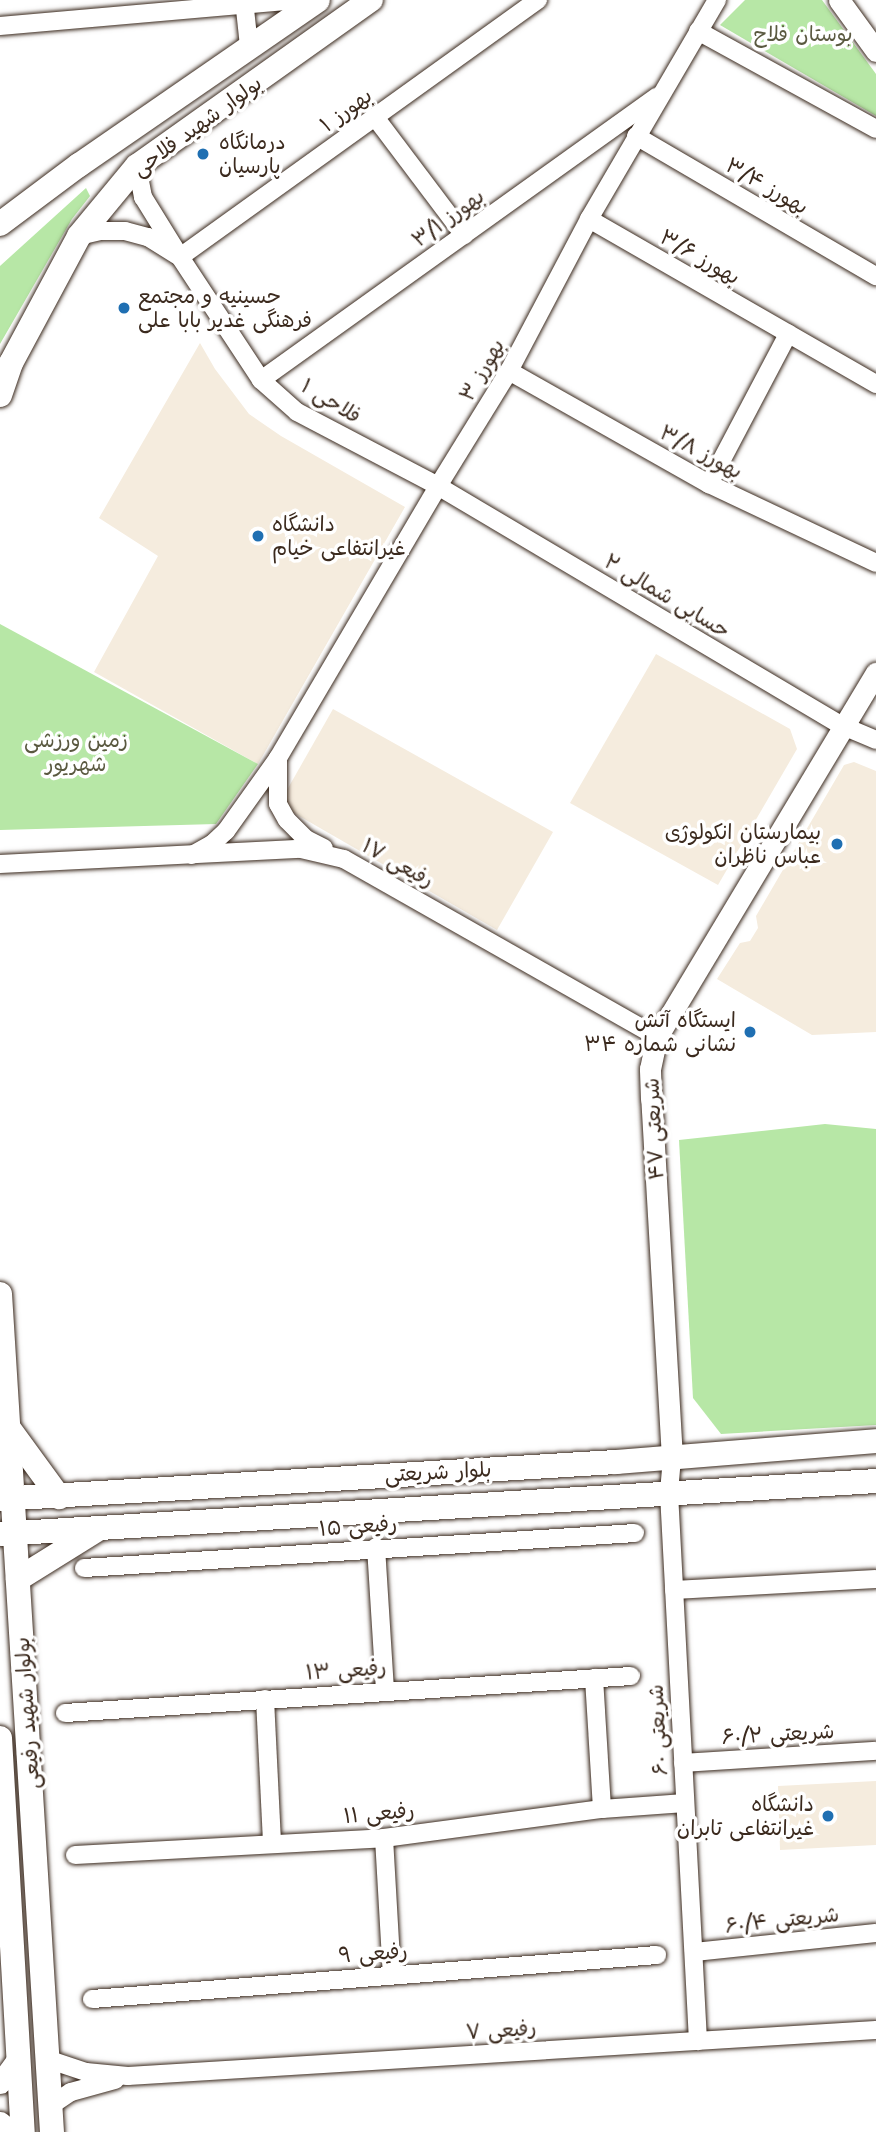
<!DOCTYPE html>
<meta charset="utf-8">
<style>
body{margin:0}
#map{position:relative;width:876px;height:2132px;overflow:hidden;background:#fff;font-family:"Shantell Sans","Playpen Sans Arabic",sans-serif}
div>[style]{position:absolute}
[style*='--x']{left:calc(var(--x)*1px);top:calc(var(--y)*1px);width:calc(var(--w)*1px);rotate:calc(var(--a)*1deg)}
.built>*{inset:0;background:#f5ecde}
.green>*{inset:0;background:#b7e7a6}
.roads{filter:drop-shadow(0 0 2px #3b2a1e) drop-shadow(0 0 2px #3b2a1e)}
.minor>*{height:18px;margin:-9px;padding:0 9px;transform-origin:9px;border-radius:9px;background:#fff}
.tertiary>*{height:21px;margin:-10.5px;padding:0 10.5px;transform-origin:10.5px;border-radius:10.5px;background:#fff}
.secondary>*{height:24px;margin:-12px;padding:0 12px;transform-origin:12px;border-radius:12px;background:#fff}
.dots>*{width:19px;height:19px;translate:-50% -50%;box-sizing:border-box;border:4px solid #fff;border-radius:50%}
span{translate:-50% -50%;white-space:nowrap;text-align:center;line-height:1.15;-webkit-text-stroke:7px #fff;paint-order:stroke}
.park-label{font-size:21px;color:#5a5940}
.street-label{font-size:21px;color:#3b2a1e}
.poi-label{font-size:21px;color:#3b2a1e}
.left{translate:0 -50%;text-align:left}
.right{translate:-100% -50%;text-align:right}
</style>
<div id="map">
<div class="built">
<div style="clip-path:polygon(200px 343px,215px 369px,249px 414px,281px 436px,405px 507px,258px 764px,94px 672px,158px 556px,99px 518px)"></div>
<div style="clip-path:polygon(656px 654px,790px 729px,797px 749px,718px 885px,570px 803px)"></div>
<div style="clip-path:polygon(333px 709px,553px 832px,497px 930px,287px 809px,283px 797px)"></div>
<div style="clip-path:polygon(854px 762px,876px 771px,876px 1032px,812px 1035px,717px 979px,740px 943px,750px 941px,758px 928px,756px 916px,844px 765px)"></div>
<div style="clip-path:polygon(876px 1781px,876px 1845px,780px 1850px,778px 1786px)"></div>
</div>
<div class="green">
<div style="clip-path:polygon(745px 0,822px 0,876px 74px,876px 116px,720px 25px)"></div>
<div style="clip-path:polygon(86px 188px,90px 196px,72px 219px,0 344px,0 266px)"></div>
<div style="clip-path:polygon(0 624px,258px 764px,216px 824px,0 830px)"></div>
<div style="clip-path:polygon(825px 1124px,876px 1129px,876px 1425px,721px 1434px,693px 1398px,679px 1140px)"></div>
</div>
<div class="roads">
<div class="minor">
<div style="--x:244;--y:0;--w:46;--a:83.8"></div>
<div style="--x:0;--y:26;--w:298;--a:-5"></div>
<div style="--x:698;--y:31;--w:203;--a:28.8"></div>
<div style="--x:375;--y:117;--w:148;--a:53"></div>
<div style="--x:636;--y:136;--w:278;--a:30.3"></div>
<div style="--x:137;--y:166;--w:32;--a:79"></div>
<div style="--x:143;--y:197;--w:70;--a:58.3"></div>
<div style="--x:180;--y:257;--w:147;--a:56.6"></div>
<div style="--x:261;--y:380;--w:48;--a:41.6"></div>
<div style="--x:297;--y:412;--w:159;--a:27.7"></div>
<div style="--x:438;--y:486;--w:471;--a:30.7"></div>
<div style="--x:843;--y:726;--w:36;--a:23"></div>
<div style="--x:589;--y:219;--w:331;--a:29.9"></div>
<div style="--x:79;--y:236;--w:22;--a:-13"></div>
<div style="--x:100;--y:231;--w:25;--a:0"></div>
<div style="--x:125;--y:231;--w:24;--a:15"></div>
<div style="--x:148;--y:237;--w:34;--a:32"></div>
<div style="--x:180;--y:257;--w:441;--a:-35.7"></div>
<div style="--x:509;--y:371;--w:230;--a:29.5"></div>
<div style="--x:709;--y:484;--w:185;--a:25.3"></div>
<div style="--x:261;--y:380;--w:487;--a:-35.6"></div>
<div style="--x:709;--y:484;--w:170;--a:-62.2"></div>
<div style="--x:278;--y:758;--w:46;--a:90"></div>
<div style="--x:278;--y:804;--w:18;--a:61"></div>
<div style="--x:287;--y:820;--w:27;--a:45"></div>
<div style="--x:306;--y:839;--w:20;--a:27"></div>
<div style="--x:192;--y:855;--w:23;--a:-29"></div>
<div style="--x:212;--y:844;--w:19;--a:-43"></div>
<div style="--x:226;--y:831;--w:90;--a:-54.5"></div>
<div style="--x:278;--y:758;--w:316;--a:-59.5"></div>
<div style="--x:438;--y:486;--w:135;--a:-58.3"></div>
<div style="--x:509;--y:371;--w:172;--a:-62.2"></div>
<div style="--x:589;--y:219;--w:254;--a:-59.7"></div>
<div style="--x:0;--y:864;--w:301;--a:-2.9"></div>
<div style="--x:301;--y:849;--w:44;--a:13.1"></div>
<div style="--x:344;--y:859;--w:360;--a:29.6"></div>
<div style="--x:672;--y:1458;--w:35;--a:95"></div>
<div style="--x:669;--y:1493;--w:549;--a:86.97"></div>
<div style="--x:376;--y:1547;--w:143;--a:86.4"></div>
<div style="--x:84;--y:1568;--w:552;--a:-3.63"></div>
<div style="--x:674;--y:1590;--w:202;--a:-3.1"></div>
<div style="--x:594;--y:1678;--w:131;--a:86.5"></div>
<div style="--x:265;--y:1699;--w:144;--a:87.2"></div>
<div style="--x:65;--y:1713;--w:567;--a:-3.74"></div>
<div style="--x:683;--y:1763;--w:193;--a:-3.6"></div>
<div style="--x:384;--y:1838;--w:137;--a:86.7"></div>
<div style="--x:75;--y:1855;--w:309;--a:-3.1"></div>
<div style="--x:384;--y:1838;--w:220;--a:-7.6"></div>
<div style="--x:602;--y:1809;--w:83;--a:-4.1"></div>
<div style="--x:694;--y:1952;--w:183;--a:-6"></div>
<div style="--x:92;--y:1999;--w:567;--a:-4.45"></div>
<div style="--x:47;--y:2059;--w:41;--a:18.4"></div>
<div style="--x:86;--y:2072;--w:42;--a:5.4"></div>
<div style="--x:128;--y:2076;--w:749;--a:-3.52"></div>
<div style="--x:50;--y:2106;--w:25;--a:-34"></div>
<div style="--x:71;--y:2092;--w:46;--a:-15.3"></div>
</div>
<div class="tertiary">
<div style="--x:839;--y:0;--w:63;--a:54"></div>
<div style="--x:672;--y:1458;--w:360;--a:-93.3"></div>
<div style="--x:651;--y:1099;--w:30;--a:-92"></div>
<div style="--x:650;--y:1069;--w:33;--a:-78"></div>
<div style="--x:657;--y:1037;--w:425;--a:-59"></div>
<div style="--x:0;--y:2083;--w:32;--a:-54"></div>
<div style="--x:0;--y:2122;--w:16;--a:40"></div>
</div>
<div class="secondary">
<div style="--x:0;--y:224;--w:99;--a:-36.8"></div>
<div style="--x:79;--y:165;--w:290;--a:-34.6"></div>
<div style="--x:0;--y:395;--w:34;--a:-71"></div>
<div style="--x:11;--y:363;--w:144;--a:-61.8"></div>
<div style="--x:79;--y:236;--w:91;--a:-50.4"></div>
<div style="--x:137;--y:166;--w:287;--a:-35.4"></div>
<div style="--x:0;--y:1294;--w:840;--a:86.45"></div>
<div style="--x:8;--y:1427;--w:87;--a:53.9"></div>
<div style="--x:0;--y:1499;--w:617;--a:-3.44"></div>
<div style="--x:616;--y:1462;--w:261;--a:-4.6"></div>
<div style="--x:0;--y:1534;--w:878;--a:-3.46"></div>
<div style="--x:18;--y:1579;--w:91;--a:-31.9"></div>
<div style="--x:0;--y:1738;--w:395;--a:86.7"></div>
</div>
</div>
<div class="dots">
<div style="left:203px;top:154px;background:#1f6fb2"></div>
<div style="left:124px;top:308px;background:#1f6fb2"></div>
<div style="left:258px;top:536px;background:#1f6fb2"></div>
<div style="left:837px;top:844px;background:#1f6fb2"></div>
<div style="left:750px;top:1032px;background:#1f6fb2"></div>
<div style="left:828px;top:1816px;background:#1f6fb2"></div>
</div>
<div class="park-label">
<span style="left:803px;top:34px">بوستان فلاح</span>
<span style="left:76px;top:752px">زمین ورزشی<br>شهریور</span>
</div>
<div class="street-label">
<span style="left:346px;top:110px;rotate:-36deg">بهورز ۱</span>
<span style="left:197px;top:126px;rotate:-36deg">بولوار شهید فلاحی</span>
<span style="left:767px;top:186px;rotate:30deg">بهورز ۳/۴</span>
<span style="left:448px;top:218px;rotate:-36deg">بهورز ۳/۱</span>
<span style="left:700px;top:257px;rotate:30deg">بهورز ۳/۶</span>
<span style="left:482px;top:370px;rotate:-60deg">بهورز ۳</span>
<span style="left:331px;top:401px;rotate:31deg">فلاحی ۱</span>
<span style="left:701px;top:452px;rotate:28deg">بهورز ۳/۸</span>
<span style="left:667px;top:596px;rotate:31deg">حسابی شمالی ۲</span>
<span style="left:398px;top:863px;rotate:29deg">رفیعی ۱۷</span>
<span style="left:654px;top:1129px;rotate:-93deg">شریعتی ۴۷</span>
<span style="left:438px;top:1472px;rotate:-3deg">بلوار شریعتی</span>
<span style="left:358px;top:1526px;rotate:-4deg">رفیعی ۱۵</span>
<span style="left:346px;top:1670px;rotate:-4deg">رفیعی ۱۳</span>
<span style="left:27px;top:1713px;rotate:-94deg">بولوار شهید رفیعی</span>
<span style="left:658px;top:1730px;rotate:-93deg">شریعتی ۶۰</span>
<span style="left:778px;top:1734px;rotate:-3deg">شریعتی ۶۰/۲</span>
<span style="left:379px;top:1813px;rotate:-5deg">رفیعی ۱۱</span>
<span style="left:782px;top:1920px;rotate:-6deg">شریعتی ۶۰/۴</span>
<span style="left:373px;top:1953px;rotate:-4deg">رفیعی ۹</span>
<span style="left:501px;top:2030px;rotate:-4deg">رفیعی ۷</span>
</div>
<div class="poi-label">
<span class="left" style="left:219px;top:154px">درمانگاه<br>پارسیان</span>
<span class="left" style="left:138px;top:308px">جسینیه و مجتمع<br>فرهنگی غدیر بابا علی</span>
<span class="left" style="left:272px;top:536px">دانشگاه<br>غیرانتفاعی خیام</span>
<span class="right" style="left:821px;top:844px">بیمارستان انکولوژی<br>عباس ناظران</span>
<span class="right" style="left:736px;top:1032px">ایستگاه آتش<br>نشانی شماره ۳۴</span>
<span class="right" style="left:814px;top:1816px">دانشگاه<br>غیرانتفاعی تابران</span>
</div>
</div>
